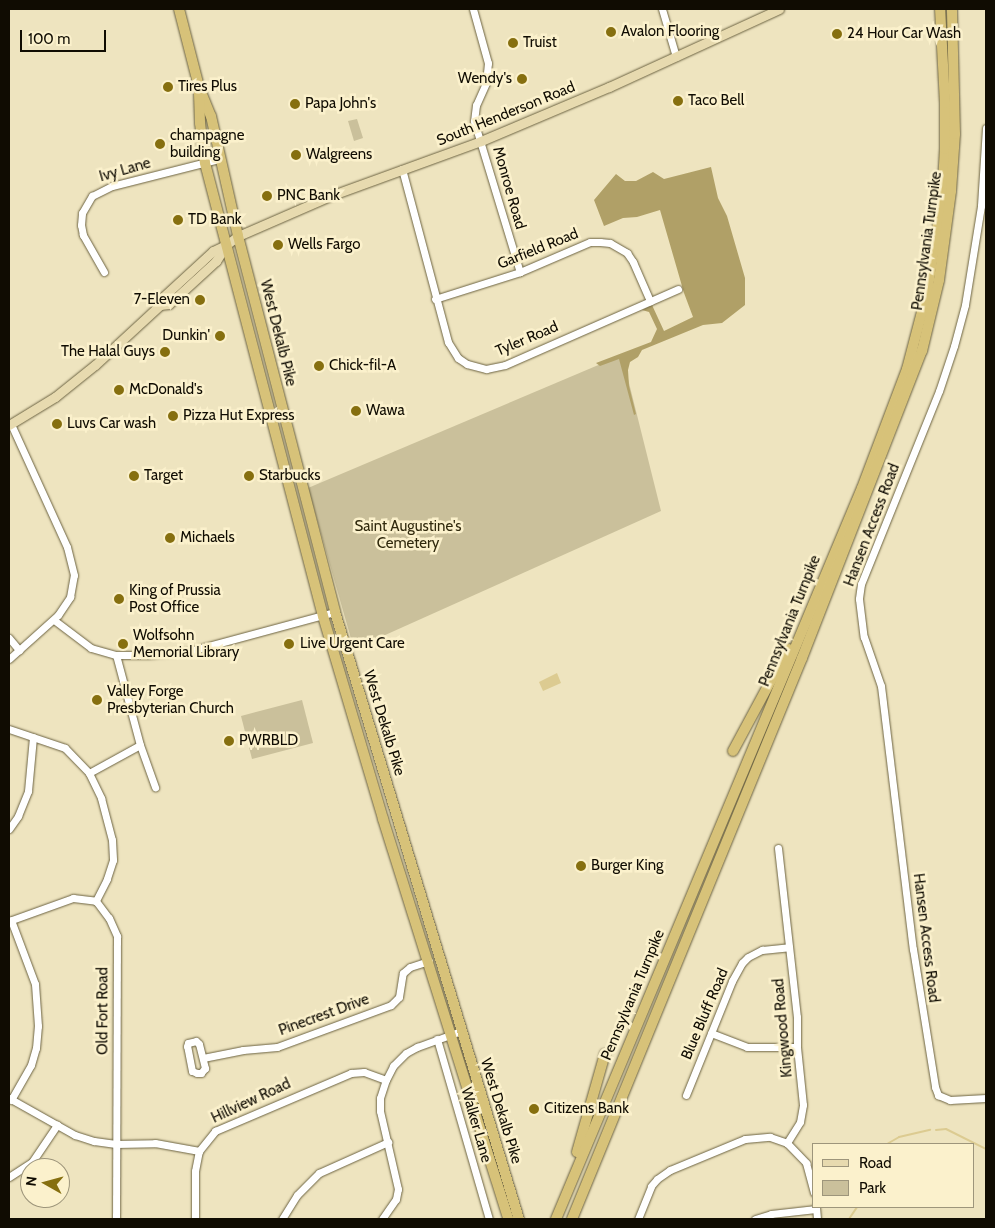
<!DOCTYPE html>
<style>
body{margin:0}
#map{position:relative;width:995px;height:1228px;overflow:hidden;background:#eee4bf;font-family:Cabin,sans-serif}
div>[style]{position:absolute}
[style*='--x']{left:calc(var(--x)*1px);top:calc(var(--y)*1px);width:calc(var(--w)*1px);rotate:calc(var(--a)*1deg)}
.green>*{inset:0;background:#cac09b}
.forest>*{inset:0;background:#b0a067}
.water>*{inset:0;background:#dccb91}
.stream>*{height:2px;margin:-1px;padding:0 1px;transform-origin:1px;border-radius:1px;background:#dccb91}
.roads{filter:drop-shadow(0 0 1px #6c6342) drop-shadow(0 0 1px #6c6342)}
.minor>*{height:7px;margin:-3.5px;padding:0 3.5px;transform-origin:3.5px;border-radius:3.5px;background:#fff}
.major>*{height:9px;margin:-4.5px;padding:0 4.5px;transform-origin:4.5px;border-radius:4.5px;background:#e7daaf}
.highway>*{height:10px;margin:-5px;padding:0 5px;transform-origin:5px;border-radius:5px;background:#d7c279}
.dots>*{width:14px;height:14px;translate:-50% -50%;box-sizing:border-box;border:2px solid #fbf1cc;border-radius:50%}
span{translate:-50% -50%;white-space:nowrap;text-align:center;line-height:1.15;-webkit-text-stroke:5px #fbf1cc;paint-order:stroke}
.poi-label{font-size:15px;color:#100c02}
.left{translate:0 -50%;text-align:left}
.right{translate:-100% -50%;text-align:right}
.street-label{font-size:15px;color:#100c02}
.park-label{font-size:15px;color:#30290d}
.frame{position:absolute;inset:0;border:10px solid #100c02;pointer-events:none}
.legend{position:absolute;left:812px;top:1143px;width:162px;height:65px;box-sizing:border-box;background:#fbf1cc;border:1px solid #9d957b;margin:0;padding:6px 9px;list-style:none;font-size:15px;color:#100c02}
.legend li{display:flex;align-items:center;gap:10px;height:25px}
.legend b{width:25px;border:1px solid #9d957b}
.north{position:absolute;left:20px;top:1158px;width:50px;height:50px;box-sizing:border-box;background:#fbf1cc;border:1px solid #9d957b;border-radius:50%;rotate:277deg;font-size:14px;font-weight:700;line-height:20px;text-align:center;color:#100c02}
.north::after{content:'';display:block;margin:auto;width:18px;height:22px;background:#866f0f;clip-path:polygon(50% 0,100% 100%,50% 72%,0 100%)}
.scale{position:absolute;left:20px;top:30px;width:86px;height:22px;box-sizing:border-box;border:2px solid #100c02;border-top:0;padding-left:6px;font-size:15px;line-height:18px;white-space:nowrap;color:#100c02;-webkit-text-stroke:4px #fbf1cc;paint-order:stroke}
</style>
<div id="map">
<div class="green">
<div style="clip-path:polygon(357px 119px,363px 138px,354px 141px,348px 121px)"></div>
<div style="clip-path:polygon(622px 355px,661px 511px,354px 649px,308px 488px)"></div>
<div style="clip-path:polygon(302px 700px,313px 743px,252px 759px,241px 716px)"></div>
</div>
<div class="forest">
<div style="clip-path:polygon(711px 167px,718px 198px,727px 216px,745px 278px,745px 305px,722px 323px,703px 325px,642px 350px,638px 357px,630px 362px,628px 370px,629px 386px,636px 414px,634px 415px,619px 359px,600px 366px,596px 363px,651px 342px,657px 329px,649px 312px,642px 310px,652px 305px,664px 331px,693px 317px,684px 293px,660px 210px,637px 217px,623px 218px,604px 226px,594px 200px,616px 174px,625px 181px,636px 181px,653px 172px,664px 179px)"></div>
</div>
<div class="water">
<div style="clip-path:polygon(557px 673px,561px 683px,543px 691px,539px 682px)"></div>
</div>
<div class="stream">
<div style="--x:936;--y:1130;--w:10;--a:-6"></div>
<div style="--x:946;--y:1129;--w:45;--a:26.6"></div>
<div style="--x:887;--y:1144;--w:14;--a:-30"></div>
<div style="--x:899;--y:1137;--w:32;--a:-13"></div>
<div style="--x:849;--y:1219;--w:14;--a:-56"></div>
</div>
<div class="roads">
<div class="minor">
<div style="--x:473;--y:9;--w:56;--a:74.5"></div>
<div style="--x:488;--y:63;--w:20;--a:96"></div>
<div style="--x:486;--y:83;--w:24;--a:114"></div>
<div style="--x:476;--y:105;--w:16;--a:97"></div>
<div style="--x:474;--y:121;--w:158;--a:73.1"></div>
<div style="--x:662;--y:9;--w:50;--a:73.7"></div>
<div style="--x:986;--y:128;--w:78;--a:93.7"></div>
<div style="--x:981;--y:206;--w:100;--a:99.2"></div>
<div style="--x:965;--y:305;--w:42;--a:105"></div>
<div style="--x:954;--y:346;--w:47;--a:108.4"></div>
<div style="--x:939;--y:391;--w:208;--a:112"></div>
<div style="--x:861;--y:584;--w:15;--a:98"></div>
<div style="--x:859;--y:599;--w:38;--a:83"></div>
<div style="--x:864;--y:637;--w:52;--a:70.9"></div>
<div style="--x:881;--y:686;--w:265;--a:83.1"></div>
<div style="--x:913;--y:949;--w:140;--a:80.9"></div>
<div style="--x:935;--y:1087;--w:9;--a:69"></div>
<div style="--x:938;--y:1095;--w:13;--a:23"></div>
<div style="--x:950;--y:1100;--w:36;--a:-3"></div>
<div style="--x:402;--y:169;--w:179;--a:75.1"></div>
<div style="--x:448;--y:342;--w:19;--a:58"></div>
<div style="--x:458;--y:358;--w:11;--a:34"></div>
<div style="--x:467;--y:364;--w:20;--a:15"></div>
<div style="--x:486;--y:369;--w:19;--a:-12"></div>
<div style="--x:505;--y:365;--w:189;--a:-23.7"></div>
<div style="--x:104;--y:272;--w:43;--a:-119.6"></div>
<div style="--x:83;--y:235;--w:10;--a:-101"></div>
<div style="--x:81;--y:225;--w:12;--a:-85"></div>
<div style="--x:82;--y:213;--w:20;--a:-60"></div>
<div style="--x:92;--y:196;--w:22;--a:-27"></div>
<div style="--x:112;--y:186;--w:110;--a:-14.2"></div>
<div style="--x:435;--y:299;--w:89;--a:-17.6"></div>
<div style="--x:520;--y:272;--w:76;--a:-23.2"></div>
<div style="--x:590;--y:242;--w:10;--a:0"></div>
<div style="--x:600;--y:242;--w:10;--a:6"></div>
<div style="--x:610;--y:243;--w:20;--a:30"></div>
<div style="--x:627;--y:253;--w:11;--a:56"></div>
<div style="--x:633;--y:262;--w:43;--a:66.4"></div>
<div style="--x:54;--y:620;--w:46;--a:37.1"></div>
<div style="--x:91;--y:648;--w:26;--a:16"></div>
<div style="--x:116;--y:655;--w:31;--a:0"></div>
<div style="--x:147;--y:655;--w:43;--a:-5.3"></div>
<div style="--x:190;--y:651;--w:150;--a:-15.1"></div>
<div style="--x:9;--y:638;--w:16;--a:50"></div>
<div style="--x:9;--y:659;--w:66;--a:-41.9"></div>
<div style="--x:58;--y:615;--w:22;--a:-56"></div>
<div style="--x:70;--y:597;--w:22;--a:-80"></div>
<div style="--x:74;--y:575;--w:29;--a:-104"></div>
<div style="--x:67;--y:547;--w:135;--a:-114.5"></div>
<div style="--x:9;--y:729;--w:59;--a:18.7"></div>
<div style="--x:65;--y:748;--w:35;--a:46"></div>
<div style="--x:89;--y:773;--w:28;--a:64"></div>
<div style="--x:101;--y:798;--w:43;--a:75.3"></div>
<div style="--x:112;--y:840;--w:20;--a:87"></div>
<div style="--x:113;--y:860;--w:20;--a:108"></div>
<div style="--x:107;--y:879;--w:25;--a:117"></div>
<div style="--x:140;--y:745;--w:45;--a:70.3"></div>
<div style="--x:89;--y:773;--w:58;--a:-28.8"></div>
<div style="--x:140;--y:745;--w:93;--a:-104.9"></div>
<div style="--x:9;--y:829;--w:16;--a:-55"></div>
<div style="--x:18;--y:816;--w:27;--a:-68"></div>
<div style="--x:28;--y:791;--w:54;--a:-84.7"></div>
<div style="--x:778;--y:848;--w:170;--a:83.6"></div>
<div style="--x:797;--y:1017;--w:30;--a:90"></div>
<div style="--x:797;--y:1047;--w:58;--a:84.1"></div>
<div style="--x:803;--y:1105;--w:17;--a:100"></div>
<div style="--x:800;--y:1122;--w:25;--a:122"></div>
<div style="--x:787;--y:1143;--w:28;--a:46"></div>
<div style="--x:806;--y:1163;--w:31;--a:75"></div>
<div style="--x:9;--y:921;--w:68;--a:-19.8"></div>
<div style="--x:73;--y:898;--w:23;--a:7"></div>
<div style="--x:96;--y:901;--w:21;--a:53"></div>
<div style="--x:109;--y:918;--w:20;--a:66"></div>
<div style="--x:117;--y:936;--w:283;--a:90.2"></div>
<div style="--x:711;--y:1033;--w:39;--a:21"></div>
<div style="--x:747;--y:1047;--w:50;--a:0"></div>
<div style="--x:437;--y:1039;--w:187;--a:73.9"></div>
<div style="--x:196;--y:1041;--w:4;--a:45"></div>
<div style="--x:199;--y:1044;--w:25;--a:76"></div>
<div style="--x:205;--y:1068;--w:6;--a:129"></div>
<div style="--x:201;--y:1073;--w:4;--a:180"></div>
<div style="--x:197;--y:1073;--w:5;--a:-158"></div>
<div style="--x:192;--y:1071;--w:25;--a:-101"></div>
<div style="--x:187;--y:1046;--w:3;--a:-72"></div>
<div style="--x:188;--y:1043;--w:8;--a:-14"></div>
<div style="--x:203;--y:1058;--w:41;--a:-11.3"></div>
<div style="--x:243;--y:1050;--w:34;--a:-5"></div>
<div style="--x:277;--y:1047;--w:121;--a:-20.2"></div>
<div style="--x:391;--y:1005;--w:11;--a:-45"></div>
<div style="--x:399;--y:997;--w:24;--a:-81"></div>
<div style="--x:403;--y:973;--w:9;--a:-41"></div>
<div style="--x:410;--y:967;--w:20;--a:-18"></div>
<div style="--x:686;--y:1095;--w:123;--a:-68"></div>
<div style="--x:732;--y:981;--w:21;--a:-61"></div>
<div style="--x:742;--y:963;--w:8;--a:-45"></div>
<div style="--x:748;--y:957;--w:16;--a:-27"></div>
<div style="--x:762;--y:950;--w:27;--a:-6"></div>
<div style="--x:9;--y:1098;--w:76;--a:29.3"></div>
<div style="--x:75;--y:1135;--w:20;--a:18"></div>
<div style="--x:94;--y:1141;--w:22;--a:8"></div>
<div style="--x:116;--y:1144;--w:39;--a:-1"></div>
<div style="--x:155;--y:1143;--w:45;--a:10.3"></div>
<div style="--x:11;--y:1100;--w:40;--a:-60.3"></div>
<div style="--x:31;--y:1065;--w:18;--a:-74"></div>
<div style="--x:36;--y:1048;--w:22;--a:-85"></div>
<div style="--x:38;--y:1026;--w:42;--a:-94.1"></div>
<div style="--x:35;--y:984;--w:68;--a:-110.6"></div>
<div style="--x:9;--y:1177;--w:27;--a:-33"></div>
<div style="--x:32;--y:1162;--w:45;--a:-56"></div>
<div style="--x:816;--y:1207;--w:12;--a:85"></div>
<div style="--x:195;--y:1219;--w:48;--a:-90"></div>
<div style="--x:195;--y:1171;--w:20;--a:-79"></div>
<div style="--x:199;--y:1151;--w:26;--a:-51"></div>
<div style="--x:215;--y:1131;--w:148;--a:-23.1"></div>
<div style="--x:351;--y:1073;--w:13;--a:-4"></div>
<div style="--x:364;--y:1072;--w:23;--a:20"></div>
<div style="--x:282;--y:1219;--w:28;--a:-58"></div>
<div style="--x:297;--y:1195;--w:31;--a:-45"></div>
<div style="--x:319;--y:1173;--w:76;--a:-24.2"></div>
<div style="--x:382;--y:1219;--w:24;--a:-55"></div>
<div style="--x:396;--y:1199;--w:10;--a:-79"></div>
<div style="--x:398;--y:1189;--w:80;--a:-103"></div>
<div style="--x:380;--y:1111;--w:13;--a:-90"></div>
<div style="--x:380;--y:1098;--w:19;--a:-72"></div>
<div style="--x:386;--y:1080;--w:16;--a:-63"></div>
<div style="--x:393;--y:1066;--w:18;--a:-45"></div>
<div style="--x:406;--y:1053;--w:13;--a:-29"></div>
<div style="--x:417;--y:1047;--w:47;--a:-20"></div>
<div style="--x:638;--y:1219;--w:35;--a:-68"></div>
<div style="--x:651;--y:1186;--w:9;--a:-49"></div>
<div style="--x:657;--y:1179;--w:16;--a:-35"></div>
<div style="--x:670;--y:1170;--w:81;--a:-22.5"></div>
<div style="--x:745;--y:1139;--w:25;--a:-5"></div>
<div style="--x:770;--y:1137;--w:18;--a:19"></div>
<div style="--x:755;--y:1219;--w:17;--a:-17"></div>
<div style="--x:771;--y:1214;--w:45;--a:-6.3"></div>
</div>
<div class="major">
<div style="--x:160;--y:305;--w:9;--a:-6"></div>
<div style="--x:169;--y:304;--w:64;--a:-42.5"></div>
<div style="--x:216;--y:261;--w:19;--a:-58"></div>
<div style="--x:9;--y:425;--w:54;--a:-31.3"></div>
<div style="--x:55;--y:397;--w:51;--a:-38.7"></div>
<div style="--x:95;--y:365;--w:88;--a:-42.7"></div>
<div style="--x:160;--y:305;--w:9;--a:-69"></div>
<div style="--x:163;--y:297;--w:68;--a:-42.6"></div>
<div style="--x:213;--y:251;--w:14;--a:-25"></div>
<div style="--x:226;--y:245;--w:15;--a:-37"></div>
<div style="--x:238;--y:236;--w:100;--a:-23.5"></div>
<div style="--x:330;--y:196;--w:161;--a:-20"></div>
<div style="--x:481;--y:141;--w:139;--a:-22.9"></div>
<div style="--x:609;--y:87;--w:187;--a:-24.6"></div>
</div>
<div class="highway">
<div style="--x:179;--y:9;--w:81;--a:75.6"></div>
<div style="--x:199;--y:87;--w:31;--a:68"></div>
<div style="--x:211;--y:116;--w:123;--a:77.3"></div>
<div style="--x:238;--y:236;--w:388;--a:75.5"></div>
<div style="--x:335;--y:612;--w:634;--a:73.14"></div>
<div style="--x:199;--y:93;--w:30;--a:88"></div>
<div style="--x:200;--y:123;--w:40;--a:82.9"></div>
<div style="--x:205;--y:163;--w:468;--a:75.4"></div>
<div style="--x:323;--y:616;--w:212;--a:73.5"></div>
<div style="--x:383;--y:819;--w:419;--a:72.6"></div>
<div style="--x:733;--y:751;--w:116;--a:-61.7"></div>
<div style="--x:577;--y:1152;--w:102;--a:-74.1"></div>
<div style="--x:556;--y:1219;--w:792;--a:-67.29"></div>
<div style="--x:862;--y:488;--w:127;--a:-69.3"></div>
<div style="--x:907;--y:369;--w:79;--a:-75.3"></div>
<div style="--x:927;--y:293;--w:96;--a:-81"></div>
<div style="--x:942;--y:198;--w:49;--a:-86.5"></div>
<div style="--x:945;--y:149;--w:46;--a:-90"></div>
<div style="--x:945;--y:103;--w:94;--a:-93"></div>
<div style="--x:572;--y:1219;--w:606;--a:-67.71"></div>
<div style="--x:802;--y:658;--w:330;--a:-68.7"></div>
<div style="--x:922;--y:351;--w:73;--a:-76.5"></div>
<div style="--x:939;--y:280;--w:90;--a:-82.3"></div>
<div style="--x:951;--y:191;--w:57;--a:-86"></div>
<div style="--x:955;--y:134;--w:125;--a:-91.4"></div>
</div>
</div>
<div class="dots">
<div style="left:611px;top:32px;background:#866f0f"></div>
<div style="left:837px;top:34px;background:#866f0f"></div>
<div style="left:513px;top:43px;background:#866f0f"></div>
<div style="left:522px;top:79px;background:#866f0f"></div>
<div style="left:168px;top:87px;background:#866f0f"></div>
<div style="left:678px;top:101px;background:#866f0f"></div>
<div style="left:295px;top:104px;background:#866f0f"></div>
<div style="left:160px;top:144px;background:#866f0f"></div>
<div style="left:296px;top:155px;background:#866f0f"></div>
<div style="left:267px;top:196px;background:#866f0f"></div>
<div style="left:178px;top:220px;background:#866f0f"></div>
<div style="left:278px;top:245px;background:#866f0f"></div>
<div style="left:200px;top:300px;background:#866f0f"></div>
<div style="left:220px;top:336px;background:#866f0f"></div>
<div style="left:165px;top:352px;background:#866f0f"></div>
<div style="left:319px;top:366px;background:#866f0f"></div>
<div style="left:119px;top:390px;background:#866f0f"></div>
<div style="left:356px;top:411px;background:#866f0f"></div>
<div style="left:173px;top:416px;background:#866f0f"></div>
<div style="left:57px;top:424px;background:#866f0f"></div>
<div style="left:134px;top:476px;background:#866f0f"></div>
<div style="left:249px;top:476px;background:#866f0f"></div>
<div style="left:170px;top:538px;background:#866f0f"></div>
<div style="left:119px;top:599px;background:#866f0f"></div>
<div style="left:123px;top:644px;background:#866f0f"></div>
<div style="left:289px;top:644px;background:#866f0f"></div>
<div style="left:97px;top:700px;background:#866f0f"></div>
<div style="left:229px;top:741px;background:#866f0f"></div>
<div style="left:581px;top:866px;background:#866f0f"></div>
<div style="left:534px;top:1109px;background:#866f0f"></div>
</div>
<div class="poi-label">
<span class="left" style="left:621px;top:32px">Avalon Flooring</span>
<span class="left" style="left:847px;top:34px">24 Hour Car Wash</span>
<span class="left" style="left:523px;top:43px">Truist</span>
<span class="right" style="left:512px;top:79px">Wendy's</span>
<span class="left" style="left:178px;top:87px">Tires Plus</span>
<span class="left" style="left:688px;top:101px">Taco Bell</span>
<span class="left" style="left:305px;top:104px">Papa John's</span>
<span class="left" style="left:170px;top:144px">champagne<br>building</span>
<span class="left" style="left:306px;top:155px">Walgreens</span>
<span class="left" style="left:277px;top:196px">PNC Bank</span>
<span class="left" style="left:188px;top:220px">TD Bank</span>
<span class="left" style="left:288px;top:245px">Wells Fargo</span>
<span class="right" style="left:190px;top:300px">7-Eleven</span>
<span class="right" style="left:210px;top:336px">Dunkin'</span>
<span class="right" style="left:155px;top:352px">The Halal Guys</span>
<span class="left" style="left:329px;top:366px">Chick-fil-A</span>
<span class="left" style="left:129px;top:390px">McDonald's</span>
<span class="left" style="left:366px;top:411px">Wawa</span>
<span class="left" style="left:183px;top:416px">Pizza Hut Express</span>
<span class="left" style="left:67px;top:424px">Luvs Car wash</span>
<span class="left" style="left:144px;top:476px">Target</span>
<span class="left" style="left:259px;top:476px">Starbucks</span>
<span class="left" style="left:180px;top:538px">Michaels</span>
<span class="left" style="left:129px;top:599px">King of Prussia<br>Post Office</span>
<span class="left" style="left:133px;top:644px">Wolfsohn<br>Memorial Library</span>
<span class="left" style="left:300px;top:644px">Live Urgent Care</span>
<span class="left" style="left:107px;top:700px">Valley Forge<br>Presbyterian Church</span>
<span class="left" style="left:239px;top:741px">PWRBLD</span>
<span class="left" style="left:591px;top:866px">Burger King</span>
<span class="left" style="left:544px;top:1109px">Citizens Bank</span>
</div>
<div class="street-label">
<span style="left:506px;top:114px;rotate:-22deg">South Henderson Road</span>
<span style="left:125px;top:170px;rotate:-16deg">Ivy Lane</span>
<span style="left:509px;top:188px;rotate:74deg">Monroe Road</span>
<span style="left:927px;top:241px;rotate:-82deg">Pennsylvania Turnpike</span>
<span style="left:538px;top:249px;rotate:-22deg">Garfield Road</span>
<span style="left:278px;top:333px;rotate:76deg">West Dekalb Pike</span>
<span style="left:527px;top:339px;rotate:-23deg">Tyler Road</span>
<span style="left:872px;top:525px;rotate:-69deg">Hansen Access Road</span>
<span style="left:790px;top:621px;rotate:-68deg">Pennsylvania Turnpike</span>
<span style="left:384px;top:723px;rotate:73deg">West Dekalb Pike</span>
<span style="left:926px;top:938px;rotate:83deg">Hansen Access Road</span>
<span style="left:633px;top:995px;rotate:-67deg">Pennsylvania Turnpike</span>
<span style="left:103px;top:1011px;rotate:-90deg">Old Fort Road</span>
<span style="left:705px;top:1014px;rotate:-67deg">Blue Bluff Road</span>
<span style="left:324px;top:1015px;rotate:-20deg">Pinecrest Drive</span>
<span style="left:783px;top:1028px;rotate:-95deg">Kingwood Road</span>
<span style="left:251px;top:1101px;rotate:-25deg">Hillview Road</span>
<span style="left:501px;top:1111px;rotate:73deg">West Dekalb Pike</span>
<span style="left:476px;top:1125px;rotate:74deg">Walker Lane</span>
</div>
<div class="park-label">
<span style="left:408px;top:535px">Saint Augustine's<br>Cemetery</span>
</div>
<div class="frame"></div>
<ul class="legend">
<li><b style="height:6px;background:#e7daaf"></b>Road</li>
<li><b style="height:14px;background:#cac09b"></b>Park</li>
</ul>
<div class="north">N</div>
<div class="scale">100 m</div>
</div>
